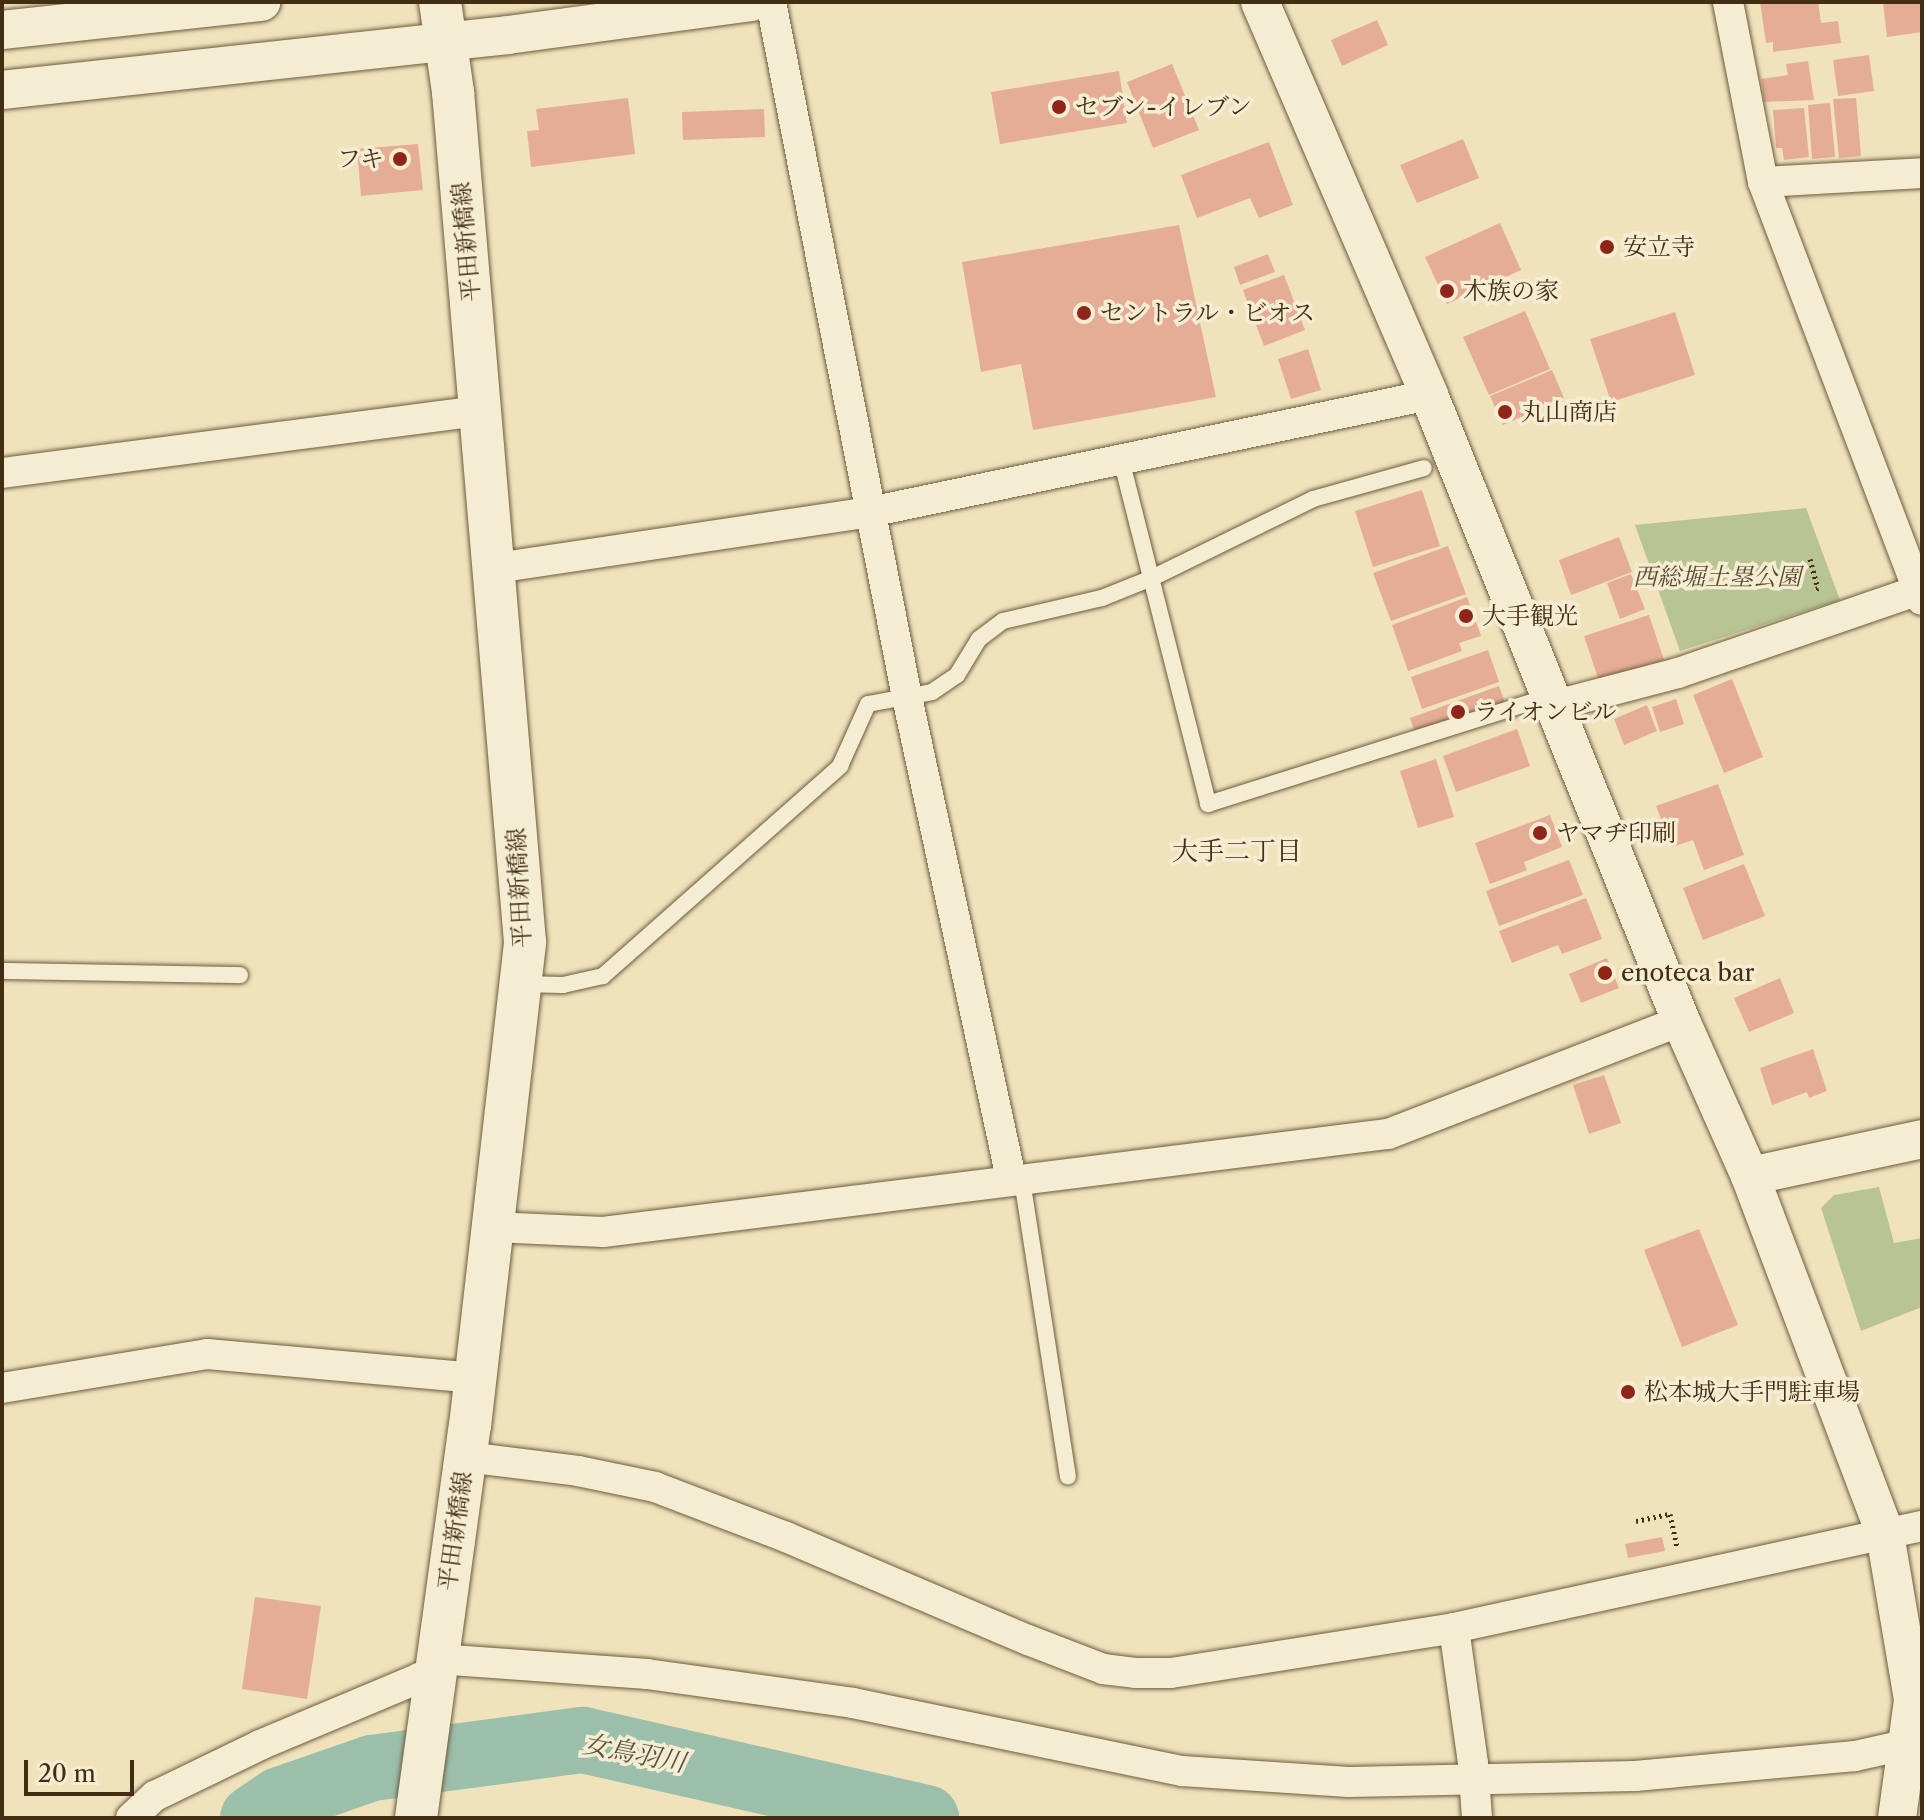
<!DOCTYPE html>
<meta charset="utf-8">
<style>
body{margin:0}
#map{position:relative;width:1924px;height:1820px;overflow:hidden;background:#f0e3bc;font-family:"Libre Caslon Text","Noto Serif JP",serif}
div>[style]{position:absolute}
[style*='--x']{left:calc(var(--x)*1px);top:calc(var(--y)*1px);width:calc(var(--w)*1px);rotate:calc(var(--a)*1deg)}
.green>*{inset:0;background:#b8c492}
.river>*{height:66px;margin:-33px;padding:0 33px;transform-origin:33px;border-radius:33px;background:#9bbfab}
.building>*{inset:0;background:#e5ad95}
.path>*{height:5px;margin-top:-2.5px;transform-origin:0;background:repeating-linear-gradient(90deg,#432e14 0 2px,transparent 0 6px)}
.roads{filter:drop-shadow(0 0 2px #6e5b3e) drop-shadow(0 0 2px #6e5b3e)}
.service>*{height:16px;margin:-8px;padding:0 8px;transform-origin:8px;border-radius:8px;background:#f5edd3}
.minor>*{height:30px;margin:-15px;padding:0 15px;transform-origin:15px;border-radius:15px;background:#f5edd3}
.tertiary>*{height:38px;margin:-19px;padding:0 19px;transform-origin:19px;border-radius:19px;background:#f5edd3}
.secondary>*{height:42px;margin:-21px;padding:0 21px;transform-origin:21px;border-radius:21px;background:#f5edd3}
.dots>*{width:22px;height:22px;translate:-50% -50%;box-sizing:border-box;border:4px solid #f5edd3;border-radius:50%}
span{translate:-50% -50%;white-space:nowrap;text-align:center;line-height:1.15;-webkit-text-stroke:7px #f5edd3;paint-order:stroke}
.poi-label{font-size:24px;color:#432e14}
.left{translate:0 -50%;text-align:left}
.right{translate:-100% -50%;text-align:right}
.street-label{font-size:24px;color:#432e14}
.park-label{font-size:24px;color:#5a4c2d;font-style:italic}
.neighbourhood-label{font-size:26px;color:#432e14}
.water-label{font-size:26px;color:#59523a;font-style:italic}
.frame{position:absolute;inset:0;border:4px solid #432e14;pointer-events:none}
.scale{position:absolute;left:24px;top:1760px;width:110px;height:36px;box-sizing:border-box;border:4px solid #432e14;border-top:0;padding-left:10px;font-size:24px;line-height:28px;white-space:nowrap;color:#432e14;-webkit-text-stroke:6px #f5edd3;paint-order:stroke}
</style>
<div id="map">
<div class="green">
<div style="clip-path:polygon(1806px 508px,1840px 600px,1680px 651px,1635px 525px)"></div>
<div style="clip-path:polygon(1879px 1187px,1894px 1243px,1922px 1238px,1922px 1307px,1861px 1331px,1821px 1208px,1834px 1195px)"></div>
</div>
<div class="river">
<div style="--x:253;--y:1818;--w:32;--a:-34"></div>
<div style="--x:280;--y:1800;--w:97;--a:-19.2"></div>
<div style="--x:372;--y:1768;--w:213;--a:-7.6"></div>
<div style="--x:583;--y:1740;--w:352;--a:12.8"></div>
</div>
<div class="building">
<div style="clip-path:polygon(1760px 2px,1818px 2px,1821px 23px,1838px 21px,1841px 43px,1773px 52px,1773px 42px,1766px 43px)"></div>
<div style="clip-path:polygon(1883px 2px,1922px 2px,1922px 32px,1887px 37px)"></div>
<div style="clip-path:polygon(1377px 20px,1388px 45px,1342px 66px,1331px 40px)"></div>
<div style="clip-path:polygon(1869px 55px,1874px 91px,1838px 96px,1833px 60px)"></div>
<div style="clip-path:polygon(1808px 61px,1814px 100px,1764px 102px,1761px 79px,1788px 75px,1786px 64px)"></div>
<div style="clip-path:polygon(1172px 64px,1199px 130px,1153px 148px,1127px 82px)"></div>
<div style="clip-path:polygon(1119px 71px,1127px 123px,1000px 144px,991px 92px)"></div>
<div style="clip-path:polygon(628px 98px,635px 154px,531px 167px,527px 131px,539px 130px,536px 109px)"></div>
<div style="clip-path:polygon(1856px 98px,1861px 156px,1839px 158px,1833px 99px)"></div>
<div style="clip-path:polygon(1830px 103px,1835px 157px,1812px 159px,1808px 105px)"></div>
<div style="clip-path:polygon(1804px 108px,1809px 157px,1784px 160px,1782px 148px,1776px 148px,1773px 110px)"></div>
<div style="clip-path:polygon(764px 109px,765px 137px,683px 140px,682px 112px)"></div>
<div style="clip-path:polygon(1463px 139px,1479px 178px,1417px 203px,1400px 165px)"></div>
<div style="clip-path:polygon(1269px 142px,1293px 205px,1259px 218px,1250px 198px,1197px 218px,1181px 175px)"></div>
<div style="clip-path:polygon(418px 144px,423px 190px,361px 196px,357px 149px)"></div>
<div style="clip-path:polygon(1500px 223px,1521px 270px,1447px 304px,1425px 257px)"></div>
<div style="clip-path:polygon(1179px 225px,1216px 397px,1033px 430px,1021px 364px,981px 372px,962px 262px)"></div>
<div style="clip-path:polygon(1268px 254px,1275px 272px,1240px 285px,1234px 267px)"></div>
<div style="clip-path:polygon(1284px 275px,1305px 330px,1264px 346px,1243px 290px)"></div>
<div style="clip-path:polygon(1525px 311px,1550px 369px,1489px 395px,1463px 337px)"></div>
<div style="clip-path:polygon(1675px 312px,1695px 375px,1611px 402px,1590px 339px)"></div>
<div style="clip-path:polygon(1308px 349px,1321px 390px,1291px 399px,1278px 359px)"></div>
<div style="clip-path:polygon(1552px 370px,1564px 398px,1503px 425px,1490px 396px)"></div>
<div style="clip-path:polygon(1422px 490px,1440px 546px,1373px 567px,1355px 511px)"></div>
<div style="clip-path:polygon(1619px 537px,1632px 572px,1571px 595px,1559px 560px)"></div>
<div style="clip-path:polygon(1448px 546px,1466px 594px,1391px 621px,1373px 573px)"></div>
<div style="clip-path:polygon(1631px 574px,1645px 609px,1620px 619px,1607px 583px)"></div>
<div style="clip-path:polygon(1467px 597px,1481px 636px,1459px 643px,1462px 651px,1408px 671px,1392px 625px)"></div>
<div style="clip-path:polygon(1649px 615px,1664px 660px,1599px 681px,1584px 636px)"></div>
<div style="clip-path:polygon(1488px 650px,1499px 682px,1422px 709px,1411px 677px)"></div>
<div style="clip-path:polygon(1732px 679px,1763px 757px,1724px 773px,1693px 695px)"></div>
<div style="clip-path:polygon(1499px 686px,1506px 705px,1416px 736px,1410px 718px)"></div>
<div style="clip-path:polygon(1676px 699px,1684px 724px,1660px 732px,1652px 707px)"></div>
<div style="clip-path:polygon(1647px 705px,1657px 731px,1624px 745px,1614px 719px)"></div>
<div style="clip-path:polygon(1517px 729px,1530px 766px,1456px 792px,1443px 756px)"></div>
<div style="clip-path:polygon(1436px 759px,1454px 817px,1418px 828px,1400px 771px)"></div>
<div style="clip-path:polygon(1718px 784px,1744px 855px,1704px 870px,1693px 840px,1672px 847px,1656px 806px)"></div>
<div style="clip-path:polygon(1550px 815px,1562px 847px,1524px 862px,1527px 870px,1490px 884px,1475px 843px)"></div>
<div style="clip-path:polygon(1569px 860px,1583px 895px,1499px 926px,1486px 891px)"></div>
<div style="clip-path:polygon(1744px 864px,1765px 916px,1703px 940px,1683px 888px)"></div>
<div style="clip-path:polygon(1586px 898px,1602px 939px,1562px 954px,1558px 945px,1512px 963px,1499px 931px)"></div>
<div style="clip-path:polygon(1607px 958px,1619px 988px,1581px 1003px,1569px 974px)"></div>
<div style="clip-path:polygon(1780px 978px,1794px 1013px,1749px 1032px,1734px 998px)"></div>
<div style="clip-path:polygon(1813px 1049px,1827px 1091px,1809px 1098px,1807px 1092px,1772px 1105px,1760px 1068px)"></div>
<div style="clip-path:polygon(1604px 1075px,1621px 1123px,1589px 1134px,1573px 1085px)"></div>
<div style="clip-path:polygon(1699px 1229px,1738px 1325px,1682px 1347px,1644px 1250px)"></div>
<div style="clip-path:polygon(1662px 1537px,1665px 1551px,1628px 1558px,1625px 1544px)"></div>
<div style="clip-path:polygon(255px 1597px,321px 1606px,307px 1699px,242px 1689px)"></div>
</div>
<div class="path">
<div style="--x:1810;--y:559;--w:30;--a:75"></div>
<div style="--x:1818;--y:588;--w:4;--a:146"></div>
<div style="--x:1772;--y:573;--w:12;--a:76"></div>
<div style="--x:1636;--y:1521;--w:35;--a:-12"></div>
<div style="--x:1670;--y:1514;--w:33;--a:78"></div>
</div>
<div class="roads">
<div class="service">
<div style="--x:1121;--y:459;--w:356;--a:75.8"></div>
<div style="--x:1208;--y:804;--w:359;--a:-17.5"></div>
<div style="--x:2;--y:971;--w:238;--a:1"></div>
<div style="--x:520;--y:984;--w:43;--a:1.3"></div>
<div style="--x:563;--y:985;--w:41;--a:-12.7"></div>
<div style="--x:603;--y:976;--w:317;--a:-41.5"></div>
<div style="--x:840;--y:766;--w:68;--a:-65.7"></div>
<div style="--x:868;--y:704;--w:65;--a:-10.6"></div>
<div style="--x:932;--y:692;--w:30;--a:-34"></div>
<div style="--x:957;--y:675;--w:42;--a:-58.6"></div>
<div style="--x:979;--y:639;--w:30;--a:-37"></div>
<div style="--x:1003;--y:621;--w:102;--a:-13.1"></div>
<div style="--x:1102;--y:598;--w:54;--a:-21.8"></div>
<div style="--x:1152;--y:578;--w:179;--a:-26.1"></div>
<div style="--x:1313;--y:499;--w:115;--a:-15.6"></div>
<div style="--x:1022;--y:1180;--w:300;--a:81.2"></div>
</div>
<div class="minor">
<div style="--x:771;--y:2;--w:708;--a:78.93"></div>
<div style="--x:907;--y:697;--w:493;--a:77.8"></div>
<div style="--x:1728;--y:2;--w:183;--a:79"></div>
<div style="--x:1763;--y:182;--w:447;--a:69.2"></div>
<div style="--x:1763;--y:182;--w:159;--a:-3.2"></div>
<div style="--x:2;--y:473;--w:482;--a:-7.4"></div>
<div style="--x:496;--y:568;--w:378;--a:-8.5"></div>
<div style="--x:870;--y:512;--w:571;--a:-11.82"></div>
<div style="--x:1556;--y:705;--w:126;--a:-14.7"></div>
<div style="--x:1678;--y:673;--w:258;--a:-19"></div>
<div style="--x:493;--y:1227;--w:110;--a:2.6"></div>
<div style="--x:603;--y:1232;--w:791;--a:-7.12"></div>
<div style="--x:1388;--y:1134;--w:314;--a:-21.1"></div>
<div style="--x:2;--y:1388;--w:208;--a:-9.4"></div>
<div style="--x:207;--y:1354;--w:270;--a:5.1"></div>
<div style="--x:466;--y:1457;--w:113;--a:7.1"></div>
<div style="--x:578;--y:1471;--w:79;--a:11.7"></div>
<div style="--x:655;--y:1487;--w:140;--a:20.9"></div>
<div style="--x:786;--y:1537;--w:263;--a:23.1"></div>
<div style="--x:1028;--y:1640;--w:80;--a:21.1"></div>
<div style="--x:1103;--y:1669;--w:32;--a:7"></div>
<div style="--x:1135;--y:1673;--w:36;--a:0"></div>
<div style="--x:1171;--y:1673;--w:287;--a:-9"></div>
<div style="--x:1454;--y:1628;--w:479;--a:-12.3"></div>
<div style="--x:1454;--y:1628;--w:136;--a:82"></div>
<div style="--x:1473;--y:1763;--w:55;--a:85.8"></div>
<div style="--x:437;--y:1659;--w:211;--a:4.1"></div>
<div style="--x:647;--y:1674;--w:208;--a:8"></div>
<div style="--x:853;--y:1703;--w:336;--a:11.7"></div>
<div style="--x:1182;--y:1771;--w:167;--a:3.8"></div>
<div style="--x:1349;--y:1782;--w:286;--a:-1.2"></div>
<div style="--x:1635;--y:1776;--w:221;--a:-5.2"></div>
<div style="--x:1855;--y:1756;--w:69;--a:-12.6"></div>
<div style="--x:131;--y:1818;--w:33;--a:-43"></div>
<div style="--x:155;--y:1796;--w:117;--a:-25.9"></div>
<div style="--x:260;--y:1745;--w:173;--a:-22.8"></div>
<div style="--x:419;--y:1678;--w:16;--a:0"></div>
</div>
<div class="tertiary">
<div style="--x:1260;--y:2;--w:428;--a:66.7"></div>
<div style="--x:1429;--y:395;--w:675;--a:68.07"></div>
<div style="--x:1681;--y:1021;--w:170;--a:66"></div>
<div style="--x:1750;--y:1176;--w:383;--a:69.3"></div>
<div style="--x:1885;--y:1534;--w:168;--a:80.4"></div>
<div style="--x:1913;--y:1700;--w:119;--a:97.7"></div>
<div style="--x:2;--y:30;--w:261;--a:-6.2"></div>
<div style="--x:2;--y:90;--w:509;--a:-6.2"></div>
<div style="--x:508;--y:35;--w:246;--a:-7.7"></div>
<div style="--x:1750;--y:1176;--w:176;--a:-12.1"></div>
</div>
<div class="secondary">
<div style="--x:416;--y:1818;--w:396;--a:-82.2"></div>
<div style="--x:470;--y:1426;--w:487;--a:-83.5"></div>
<div style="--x:525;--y:942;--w:853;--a:-94.84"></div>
<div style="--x:453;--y:92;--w:91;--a:-98.2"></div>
</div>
</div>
<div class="dots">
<div style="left:1059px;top:107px;background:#8f2418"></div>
<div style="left:400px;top:159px;background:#8f2418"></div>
<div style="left:1607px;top:247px;background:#8f2418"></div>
<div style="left:1447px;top:291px;background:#8f2418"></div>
<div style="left:1084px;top:313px;background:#8f2418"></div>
<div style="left:1505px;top:412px;background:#8f2418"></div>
<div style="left:1466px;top:616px;background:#8f2418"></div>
<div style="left:1458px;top:712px;background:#8f2418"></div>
<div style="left:1540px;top:833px;background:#8f2418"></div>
<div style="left:1605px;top:973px;background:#8f2418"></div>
<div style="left:1628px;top:1392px;background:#8f2418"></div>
</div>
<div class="poi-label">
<span class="left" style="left:1075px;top:107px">セブン-イレブン</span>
<span class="right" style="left:384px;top:159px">フキ</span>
<span class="left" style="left:1623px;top:247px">安立寺</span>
<span class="left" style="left:1463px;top:291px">木族の家</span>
<span class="left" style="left:1100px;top:313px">セントラル・ビオス</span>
<span class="left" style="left:1521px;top:412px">丸山商店</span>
<span class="left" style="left:1482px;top:616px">大手観光</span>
<span class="left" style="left:1474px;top:712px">ライオンビル</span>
<span class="left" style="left:1556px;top:833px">ヤマヂ印刷</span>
<span class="left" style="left:1621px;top:973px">enoteca bar</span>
<span class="left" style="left:1644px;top:1392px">松本城大手門駐車場</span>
</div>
<div class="street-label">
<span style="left:466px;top:242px;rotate:-95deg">平田新橋線</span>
<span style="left:519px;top:888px;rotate:-93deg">平田新橋線</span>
<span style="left:455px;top:1531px;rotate:-82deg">平田新橋線</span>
</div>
<div class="park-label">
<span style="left:1717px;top:577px">西総堀土塁公園</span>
</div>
<div class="neighbourhood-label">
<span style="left:1237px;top:852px">大手二丁目</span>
</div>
<div class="water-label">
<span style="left:634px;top:1754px;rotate:11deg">女鳥羽川</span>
</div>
<div class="frame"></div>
<div class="scale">20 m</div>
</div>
